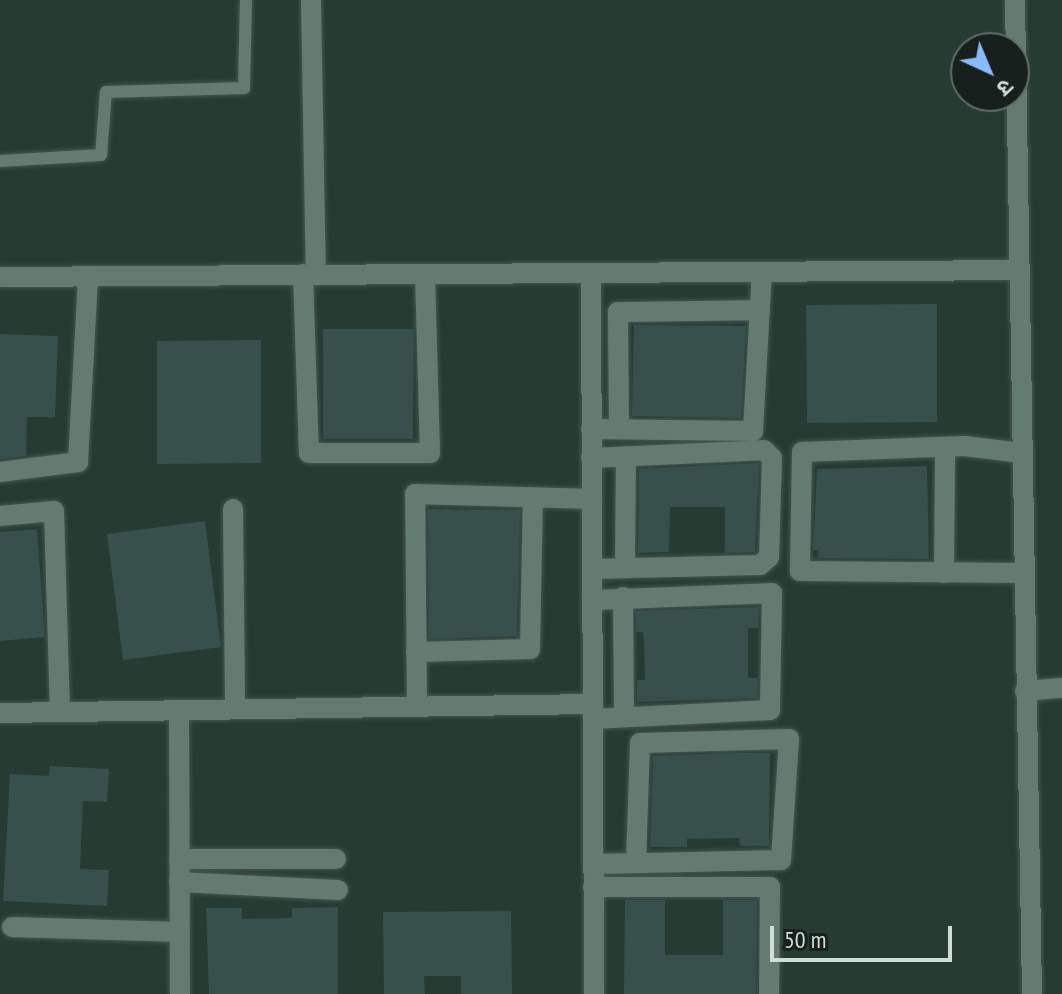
<!DOCTYPE html>
<meta charset="utf-8">
<style>
body{margin:0}
#map{position:relative;width:1062px;height:994px;overflow:hidden;background:#263b32;font-family:"PT Sans Narrow","Noto Sans Devanagari",sans-serif}
div>[style]{position:absolute}
[style*='--x']{left:calc(var(--x)*1px);top:calc(var(--y)*1px);width:calc(var(--w)*1px);rotate:calc(var(--a)*1deg)}
.building>*{inset:0;background:#37504c}
.roads{filter:drop-shadow(0 0 2px #45564f) drop-shadow(0 0 2px #45564f)}
.lane>*{height:12px;margin:-6px;padding:0 6px;transform-origin:6px;border-radius:6px;background:#647b71}
.street>*{height:20px;margin:-10px;padding:0 10px;transform-origin:10px;border-radius:10px;background:#647b71}
span{translate:-50% -50%;white-space:nowrap;text-align:center;line-height:1.15;-webkit-text-stroke:6px #17201c;paint-order:stroke}
.north{position:absolute;left:950px;top:32px;width:80px;height:80px;box-sizing:border-box;background:#17201c;border:2px solid #616c67;border-radius:50%;rotate:136deg;font-size:22px;font-weight:700;line-height:32px;text-align:center;color:#d1ddd7}
.north::after{content:'';display:block;margin:auto;width:28px;height:36px;background:#8bbafc;clip-path:polygon(50% 0,100% 100%,50% 72%,0 100%)}
.scale{position:absolute;left:770px;top:926px;width:182px;height:36px;box-sizing:border-box;border:4px solid #d1ddd7;border-top:0;padding-left:10px;font-size:24px;line-height:28px;white-space:nowrap;color:#d1ddd7;-webkit-text-stroke:6px #17201c;paint-order:stroke}
</style>
<div id="map">
<div class="building">
<div style="clip-path:polygon(937px 304px,937px 422px,807px 423px,806px 305px)"></div>
<div style="clip-path:polygon(634px 325px,746px 326px,741px 418px,632px 416px)"></div>
<div style="clip-path:polygon(323px 329px,414px 329px,413px 439px,323px 439px)"></div>
<div style="clip-path:polygon(0 334px,58px 336px,55px 417px,27px 417px,26px 456px,0 459px)"></div>
<div style="clip-path:polygon(261px 340px,261px 463px,157px 464px,157px 341px)"></div>
<div style="clip-path:polygon(759px 463px,755px 552px,725px 553px,725px 507px,670px 507px,669px 552px,638px 553px,639px 469px)"></div>
<div style="clip-path:polygon(927px 466px,929px 559px,818px 558px,818px 550px,813px 550px,817px 469px)"></div>
<div style="clip-path:polygon(428px 509px,520px 510px,517px 636px,429px 639px)"></div>
<div style="clip-path:polygon(205px 521px,221px 647px,123px 660px,107px 534px)"></div>
<div style="clip-path:polygon(37px 529px,45px 637px,0 641px,0 532px)"></div>
<div style="clip-path:polygon(759px 607px,758px 628px,748px 628px,748px 678px,758px 678px,757px 698px,637px 702px,637px 680px,645px 680px,644px 640px,643px 632px,636px 632px,636px 611px)"></div>
<div style="clip-path:polygon(738px 753px,770px 753px,769px 846px,740px 846px,739px 838px,687px 839px,687px 847px,650px 847px,653px 756px)"></div>
<div style="clip-path:polygon(50px 766px,109px 769px,107px 802px,83px 801px,80px 869px,109px 870px,107px 906px,3px 901px,10px 774px,49px 776px)"></div>
<div style="clip-path:polygon(625px 900px,665px 900px,665px 955px,723px 955px,723px 900px,757px 900px,756px 994px,624px 994px)"></div>
<div style="clip-path:polygon(338px 907px,338px 994px,209px 994px,206px 908px,242px 908px,242px 919px,292px 918px,292px 908px)"></div>
<div style="clip-path:polygon(511px 911px,512px 994px,461px 994px,461px 976px,424px 976px,425px 994px,384px 994px,383px 912px)"></div>
</div>
<div class="roads">
<div class="lane">
<div style="--x:0;--y:161;--w:101;--a:-3.4"></div>
<div style="--x:101;--y:155;--w:63;--a:-85.5"></div>
<div style="--x:106;--y:92;--w:138;--a:-1.7"></div>
<div style="--x:244;--y:88;--w:88;--a:-88.7"></div>
</div>
<div class="street">
<div style="--x:311;--y:0;--w:274;--a:89"></div>
<div style="--x:1015;--y:0;--w:994;--a:89.02"></div>
<div style="--x:591;--y:273;--w:721;--a:89.76"></div>
<div style="--x:303;--y:274;--w:179;--a:88.1"></div>
<div style="--x:309;--y:453;--w:121;--a:0"></div>
<div style="--x:430;--y:453;--w:179;--a:-91.6"></div>
<div style="--x:0;--y:277;--w:1020;--a:-0.39"></div>
<div style="--x:591;--y:429;--w:162;--a:0.7"></div>
<div style="--x:753;--y:431;--w:159;--a:-86.8"></div>
<div style="--x:619;--y:429;--w:117;--a:-90.5"></div>
<div style="--x:618;--y:312;--w:142;--a:-0.8"></div>
<div style="--x:1022;--y:453;--w:58;--a:-173.1"></div>
<div style="--x:964;--y:446;--w:162;--a:177.9"></div>
<div style="--x:802;--y:452;--w:119;--a:91"></div>
<div style="--x:800;--y:571;--w:224;--a:0.5"></div>
<div style="--x:591;--y:458;--w:173;--a:-2.6"></div>
<div style="--x:764;--y:450;--w:11;--a:45"></div>
<div style="--x:772;--y:458;--w:99;--a:91.7"></div>
<div style="--x:769;--y:557;--w:12;--a:138"></div>
<div style="--x:760;--y:565;--w:168;--a:178.6"></div>
<div style="--x:0;--y:472;--w:79;--a:-7.3"></div>
<div style="--x:78;--y:462;--w:186;--a:-86.9"></div>
<div style="--x:233;--y:509;--w:200;--a:89.4"></div>
<div style="--x:0;--y:516;--w:54;--a:-5.3"></div>
<div style="--x:54;--y:511;--w:201;--a:88.3"></div>
<div style="--x:625;--y:567;--w:111;--a:-89.5"></div>
<div style="--x:944;--y:573;--w:126;--a:-89.5"></div>
<div style="--x:623;--y:597;--w:120;--a:89.5"></div>
<div style="--x:592;--y:600;--w:180;--a:-2.2"></div>
<div style="--x:772;--y:593;--w:117;--a:91"></div>
<div style="--x:770;--y:710;--w:177;--a:177.1"></div>
<div style="--x:416;--y:652;--w:114;--a:-1.5"></div>
<div style="--x:530;--y:649;--w:150;--a:-88.9"></div>
<div style="--x:1025;--y:691;--w:37;--a:-5"></div>
<div style="--x:417;--y:706;--w:212;--a:-90.5"></div>
<div style="--x:415;--y:494;--w:177;--a:1.6"></div>
<div style="--x:179;--y:710;--w:284;--a:89.8"></div>
<div style="--x:0;--y:713;--w:592;--a:-0.87"></div>
<div style="--x:179;--y:859;--w:157;--a:0"></div>
<div style="--x:593;--y:864;--w:188;--a:-1.2"></div>
<div style="--x:781;--y:860;--w:121;--a:-86.2"></div>
<div style="--x:789;--y:739;--w:149;--a:178.5"></div>
<div style="--x:640;--y:743;--w:119;--a:91.9"></div>
<div style="--x:179;--y:882;--w:159;--a:2.9"></div>
<div style="--x:593;--y:887;--w:177;--a:0"></div>
<div style="--x:770;--y:887;--w:107;--a:90.5"></div>
<div style="--x:12;--y:927;--w:168;--a:1.7"></div>
</div>
</div>
<div class="north">उ</div>
<div class="scale">50 m</div>
</div>
